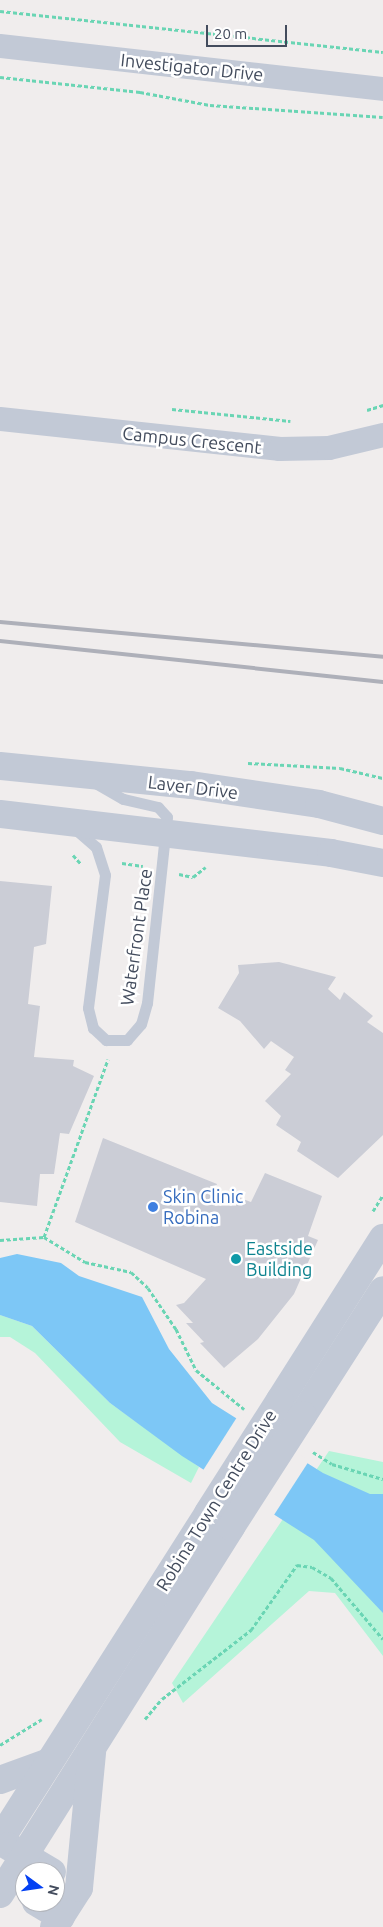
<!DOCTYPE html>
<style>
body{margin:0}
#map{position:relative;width:383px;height:1927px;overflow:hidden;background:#f0eded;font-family:Ubuntu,sans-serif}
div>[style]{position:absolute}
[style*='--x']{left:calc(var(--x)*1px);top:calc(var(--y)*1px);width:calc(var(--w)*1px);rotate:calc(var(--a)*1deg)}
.green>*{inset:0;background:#b5f4d9}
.water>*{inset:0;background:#7dc7f6}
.pier>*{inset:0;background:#f0eded}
.building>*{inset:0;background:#cbcdd6}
.path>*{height:3px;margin-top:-1.5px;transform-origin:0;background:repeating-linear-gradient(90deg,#6ad5b4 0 4px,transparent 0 6.5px)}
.service>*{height:11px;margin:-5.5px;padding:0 5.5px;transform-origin:5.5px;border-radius:5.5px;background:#c2c9d6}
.minor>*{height:24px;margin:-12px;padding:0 12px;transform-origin:12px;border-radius:12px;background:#c2c9d6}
.tertiary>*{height:28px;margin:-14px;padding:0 14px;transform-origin:14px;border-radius:14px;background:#c2c9d6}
.rail>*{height:4px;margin:-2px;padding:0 2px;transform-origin:2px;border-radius:2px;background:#aeb0b9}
.tertiary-bridge>*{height:28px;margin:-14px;padding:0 14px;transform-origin:14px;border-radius:14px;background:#c2c9d6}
.dots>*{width:14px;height:14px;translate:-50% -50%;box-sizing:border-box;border:2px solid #fff;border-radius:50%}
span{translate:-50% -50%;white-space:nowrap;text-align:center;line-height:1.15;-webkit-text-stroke:5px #fff;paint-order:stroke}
.street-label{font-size:18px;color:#434c5d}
.shop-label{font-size:18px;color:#366cbe}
.left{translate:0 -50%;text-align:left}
.culture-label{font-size:18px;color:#0d838f}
.north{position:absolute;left:15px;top:1862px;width:50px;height:50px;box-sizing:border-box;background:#fff;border:1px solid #b4b7be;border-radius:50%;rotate:104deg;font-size:14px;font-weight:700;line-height:20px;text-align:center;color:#434c5d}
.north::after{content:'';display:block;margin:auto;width:18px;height:22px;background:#0441f3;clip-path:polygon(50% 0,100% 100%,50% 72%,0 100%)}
.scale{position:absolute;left:206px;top:25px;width:81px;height:22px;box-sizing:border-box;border:2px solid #434c5d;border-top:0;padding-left:6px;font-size:15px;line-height:18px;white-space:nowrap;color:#434c5d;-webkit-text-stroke:4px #fff;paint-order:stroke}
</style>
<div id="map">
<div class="green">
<div style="clip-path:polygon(0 1315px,32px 1326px,110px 1403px,199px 1467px,191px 1483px,120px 1442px,35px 1353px,10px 1337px,0 1337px)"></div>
<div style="clip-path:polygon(329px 1451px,383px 1462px,383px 1656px,335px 1593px,309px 1591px,183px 1703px,172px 1683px)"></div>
</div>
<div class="water">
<div style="clip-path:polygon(17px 1254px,61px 1263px,79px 1276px,142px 1297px,169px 1349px,212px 1403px,323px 1473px,370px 1494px,383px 1494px,383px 1613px,314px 1540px,182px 1456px,110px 1403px,32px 1326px,0 1315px,0 1258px)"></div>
</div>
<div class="pier">
<div style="clip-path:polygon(239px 1414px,309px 1461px,272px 1518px,202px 1472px)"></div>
</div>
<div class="building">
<div style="clip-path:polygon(0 881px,52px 886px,46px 944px,34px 947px,28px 1004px,40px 1006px,34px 1057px,74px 1060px,73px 1066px,94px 1076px,69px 1134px,60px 1133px,54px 1174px,40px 1174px,37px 1206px,0 1202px)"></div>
<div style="clip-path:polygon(279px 962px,336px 977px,328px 989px,340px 1000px,344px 992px,373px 1016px,367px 1022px,383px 1033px,383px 1135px,338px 1178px,297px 1151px,301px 1142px,276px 1125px,281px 1116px,265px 1101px,291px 1074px,285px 1070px,294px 1057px,271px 1041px,264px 1049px,240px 1021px,218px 1008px,239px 973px,238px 965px)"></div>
<div style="clip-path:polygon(103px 1138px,217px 1184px,215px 1189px,251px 1202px,265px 1173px,322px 1196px,308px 1236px,318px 1240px,294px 1294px,258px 1339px,224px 1368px,200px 1343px,204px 1342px,186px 1323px,193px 1323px,176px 1305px,184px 1303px,206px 1279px,75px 1222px)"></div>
</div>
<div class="path">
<div style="--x:0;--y:11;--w:385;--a:6.1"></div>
<div style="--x:0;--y:77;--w:141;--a:6.1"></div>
<div style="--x:140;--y:92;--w:71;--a:10.5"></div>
<div style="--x:210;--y:105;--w:173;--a:4"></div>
<div style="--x:172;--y:409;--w:119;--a:5.8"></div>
<div style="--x:367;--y:410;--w:17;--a:-17"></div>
<div style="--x:248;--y:763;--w:92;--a:3.1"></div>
<div style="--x:340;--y:768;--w:44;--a:13.1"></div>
<div style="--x:73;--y:855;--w:12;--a:48"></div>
<div style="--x:122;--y:863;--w:21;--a:8"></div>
<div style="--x:179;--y:874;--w:14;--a:12"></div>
<div style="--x:193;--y:877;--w:16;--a:-38"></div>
<div style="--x:373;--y:1211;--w:19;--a:-58"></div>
<div style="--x:44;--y:1237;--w:189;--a:-70.2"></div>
<div style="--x:0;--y:1240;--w:44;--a:-3.9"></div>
<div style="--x:44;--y:1237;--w:48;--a:31.4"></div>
<div style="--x:85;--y:1262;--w:47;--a:12.3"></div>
<div style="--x:131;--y:1272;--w:23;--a:43"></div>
<div style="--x:148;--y:1288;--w:50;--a:55.7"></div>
<div style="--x:176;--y:1329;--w:46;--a:64"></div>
<div style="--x:196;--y:1370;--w:62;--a:39.1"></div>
<div style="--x:313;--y:1452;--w:22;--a:32"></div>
<div style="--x:332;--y:1464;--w:53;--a:16.4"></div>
<div style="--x:145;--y:1719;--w:26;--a:-50"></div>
<div style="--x:162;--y:1699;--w:113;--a:-37.8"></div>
<div style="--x:251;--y:1630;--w:80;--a:-54.7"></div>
<div style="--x:297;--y:1565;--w:15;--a:8"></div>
<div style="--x:312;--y:1567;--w:22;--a:30"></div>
<div style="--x:331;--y:1578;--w:80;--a:49.6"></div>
<div style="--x:0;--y:1745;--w:49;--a:-31.8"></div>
</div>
<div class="service">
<div style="--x:74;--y:828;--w:29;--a:41"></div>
<div style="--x:96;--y:847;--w:29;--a:72"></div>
<div style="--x:105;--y:875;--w:134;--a:97.3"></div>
<div style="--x:88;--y:1008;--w:21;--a:76"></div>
<div style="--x:93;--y:1028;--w:18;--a:43"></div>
<div style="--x:106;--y:1040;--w:21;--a:0"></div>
<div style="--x:127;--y:1040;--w:21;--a:-49"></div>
<div style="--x:141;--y:1024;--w:22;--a:-74"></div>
<div style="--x:147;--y:1003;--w:187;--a:-83.9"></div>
<div style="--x:167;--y:817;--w:13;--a:-132"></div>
<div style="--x:158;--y:807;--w:36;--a:-167"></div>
<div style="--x:123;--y:799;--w:34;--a:-150"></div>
</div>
<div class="minor">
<div style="--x:0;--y:46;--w:385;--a:6.4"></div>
<div style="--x:0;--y:419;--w:282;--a:6.1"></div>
<div style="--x:280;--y:449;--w:49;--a:-1.2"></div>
<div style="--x:329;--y:448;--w:56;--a:-13.5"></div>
</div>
<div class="tertiary">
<div style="--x:0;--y:766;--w:192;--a:5.7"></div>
<div style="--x:191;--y:785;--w:129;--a:8.4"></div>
<div style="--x:319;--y:804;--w:66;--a:14.9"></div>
<div style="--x:0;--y:814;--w:333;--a:6.7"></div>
<div style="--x:331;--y:853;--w:53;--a:10.9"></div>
<div style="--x:280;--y:1400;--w:192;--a:-57.6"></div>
<div style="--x:303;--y:1415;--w:148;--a:-57.4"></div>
<div style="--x:0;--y:1780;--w:52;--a:-20.2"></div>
<div style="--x:0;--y:1840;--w:388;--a:-57.5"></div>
<div style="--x:8;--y:1846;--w:51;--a:30.6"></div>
<div style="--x:0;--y:1894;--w:434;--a:-57.8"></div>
<div style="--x:36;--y:1902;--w:29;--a:31"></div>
<div style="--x:54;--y:1927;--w:46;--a:-57.3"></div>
<div style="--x:79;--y:1888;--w:137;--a:-84.5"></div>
</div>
<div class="rail">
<div style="--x:0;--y:622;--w:385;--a:5.2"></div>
<div style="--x:0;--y:641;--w:385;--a:6.1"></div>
</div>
<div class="tertiary-bridge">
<div style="--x:208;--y:1513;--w:134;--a:-57.5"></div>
<div style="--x:231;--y:1527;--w:133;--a:-57.3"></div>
</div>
<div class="dots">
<div style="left:153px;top:1207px;background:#3f7fe0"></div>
<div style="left:236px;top:1259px;background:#0f9aa8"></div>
</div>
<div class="street-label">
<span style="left:192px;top:67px;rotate:6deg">Investigator Drive</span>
<span style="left:192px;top:440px;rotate:6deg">Campus Crescent</span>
<span style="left:193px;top:787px;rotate:7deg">Laver Drive</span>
<span style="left:136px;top:937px;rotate:-82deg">Waterfront Place</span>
<span style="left:216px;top:1500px;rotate:-58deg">Robina Town Centre Drive</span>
</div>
<div class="shop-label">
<span class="left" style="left:163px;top:1207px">Skin Clinic<br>Robina</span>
</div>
<div class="culture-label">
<span class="left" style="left:246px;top:1259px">Eastside<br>Building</span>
</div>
<div class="north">N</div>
<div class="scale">20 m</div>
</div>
